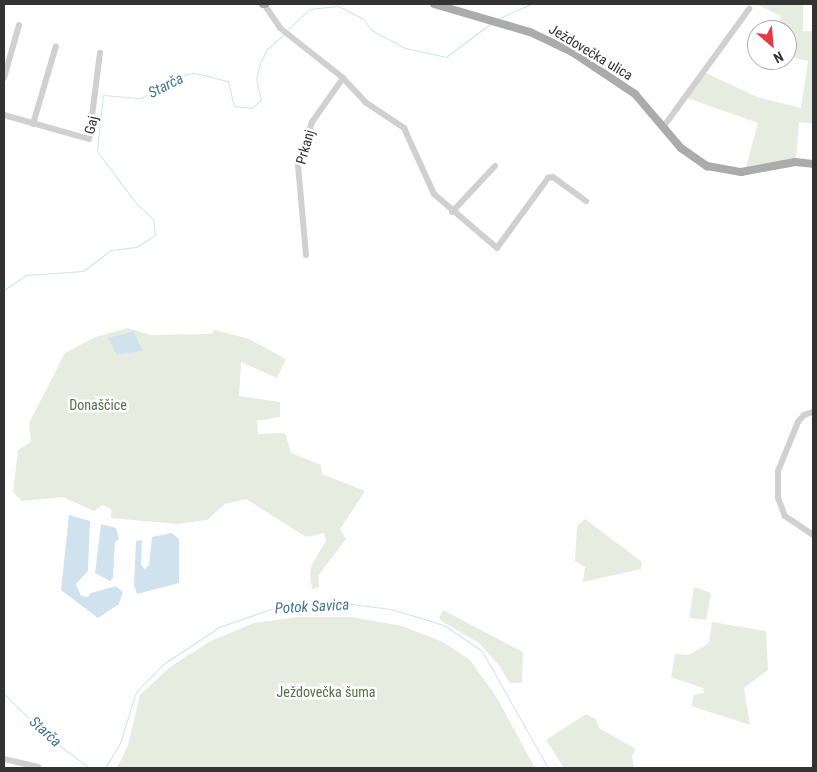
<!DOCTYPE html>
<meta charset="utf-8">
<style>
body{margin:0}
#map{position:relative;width:817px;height:772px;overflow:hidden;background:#fff;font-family:"Roboto Condensed",sans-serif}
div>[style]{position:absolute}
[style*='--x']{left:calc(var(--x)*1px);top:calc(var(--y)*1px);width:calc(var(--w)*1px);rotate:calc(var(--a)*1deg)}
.green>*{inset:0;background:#e6ecdf}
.water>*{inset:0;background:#cfe2ee}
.stream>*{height:1px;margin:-0.5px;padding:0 0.5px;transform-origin:0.5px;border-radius:0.5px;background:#cfe2ee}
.minor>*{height:6px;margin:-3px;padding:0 3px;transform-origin:3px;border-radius:3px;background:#d0d0d0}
.major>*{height:8px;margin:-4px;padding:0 4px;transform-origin:4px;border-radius:4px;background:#ababab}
span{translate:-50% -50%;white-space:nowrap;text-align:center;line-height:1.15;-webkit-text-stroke:5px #fff;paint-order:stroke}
.street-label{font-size:14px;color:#333}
.park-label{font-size:14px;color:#56703f}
.water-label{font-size:15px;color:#3f7597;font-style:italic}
.frame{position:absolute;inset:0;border:5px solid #333;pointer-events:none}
.north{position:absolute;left:747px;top:20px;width:50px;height:50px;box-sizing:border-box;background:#fff;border:1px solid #adadad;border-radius:50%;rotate:153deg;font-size:14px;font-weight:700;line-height:20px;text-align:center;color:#333}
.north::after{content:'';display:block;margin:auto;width:18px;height:22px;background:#e63946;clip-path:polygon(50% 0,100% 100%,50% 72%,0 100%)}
</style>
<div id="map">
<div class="green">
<div style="clip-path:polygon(756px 4px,803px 4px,803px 31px,813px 31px,813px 124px,799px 122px,796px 159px,746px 167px,758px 123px,687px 98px,706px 73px,757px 97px,801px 108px,808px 61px,787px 56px,787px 30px,776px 30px,781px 16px)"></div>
<div style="clip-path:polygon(evenodd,128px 328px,151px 335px,211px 334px,215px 330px,249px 339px,286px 359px,277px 378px,241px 362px,239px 396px,280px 402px,280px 417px,257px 421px,258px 434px,285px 433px,291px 453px,321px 465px,322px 474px,365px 491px,340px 529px,346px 539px,318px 576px,319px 587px,312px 589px,310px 575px,311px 566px,326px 541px,324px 533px,306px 537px,246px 499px,225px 504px,207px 520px,178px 524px,111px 518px,111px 509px,102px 505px,94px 511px,63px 497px,22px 501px,13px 492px,18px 450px,31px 442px,29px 423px,65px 353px,95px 337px,128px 328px,134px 331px,143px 351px,117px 355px,134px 331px)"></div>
<div style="clip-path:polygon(585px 519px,642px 562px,641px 569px,583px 582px,585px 567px,575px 561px,577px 526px)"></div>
<div style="clip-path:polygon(694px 587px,711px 593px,706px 620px,689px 618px)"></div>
<div style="clip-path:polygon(443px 610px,523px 652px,522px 683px,510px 683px,498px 664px,479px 643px,443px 622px,439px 618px)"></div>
<div style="clip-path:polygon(298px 617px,351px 617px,402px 626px,443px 642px,470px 660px,497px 698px,535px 768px,117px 768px,128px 745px,140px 695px,170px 667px,211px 641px,254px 623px)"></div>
<div style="clip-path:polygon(712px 622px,766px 631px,768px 670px,744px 688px,750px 725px,691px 706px,694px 695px,704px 693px,703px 688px,671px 677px,675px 654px,689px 655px,709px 643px)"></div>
<div style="clip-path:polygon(586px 714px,596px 719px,599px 728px,636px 749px,632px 756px,634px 768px,564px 768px,546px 740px)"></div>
</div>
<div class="water">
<div style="clip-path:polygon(134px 331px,143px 351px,117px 355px,108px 338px)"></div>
<div style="clip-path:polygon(69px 515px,90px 521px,88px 571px,76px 584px,81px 596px,88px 597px,91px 593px,116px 586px,123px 592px,119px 604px,98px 618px,61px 590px)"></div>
<div style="clip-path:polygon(101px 524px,116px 528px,119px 539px,115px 542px,113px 578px,110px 581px,95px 573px)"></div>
<div style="clip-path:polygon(172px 533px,179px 539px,179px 583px,137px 594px,134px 585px,136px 541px,142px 540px,141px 565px,145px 569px,149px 565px,152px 537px)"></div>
</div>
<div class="stream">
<div style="--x:497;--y:19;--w:37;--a:-24"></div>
<div style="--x:286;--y:31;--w:33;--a:-43"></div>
<div style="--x:310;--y:9;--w:28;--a:-6"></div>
<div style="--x:338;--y:6;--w:28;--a:27"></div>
<div style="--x:363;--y:19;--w:16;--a:50"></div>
<div style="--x:373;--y:31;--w:36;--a:28"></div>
<div style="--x:405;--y:48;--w:42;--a:12.4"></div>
<div style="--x:446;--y:57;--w:55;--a:-36.9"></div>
<div style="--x:4;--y:290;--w:27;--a:-34"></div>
<div style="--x:26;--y:275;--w:57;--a:-4"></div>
<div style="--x:83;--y:271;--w:35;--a:-37"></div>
<div style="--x:111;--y:250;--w:25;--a:-7"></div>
<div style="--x:136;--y:247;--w:22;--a:-32"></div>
<div style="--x:155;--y:235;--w:16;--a:-97"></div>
<div style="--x:153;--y:219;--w:23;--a:-137"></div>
<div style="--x:136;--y:203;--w:65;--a:-126.9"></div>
<div style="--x:97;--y:151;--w:56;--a:-83.9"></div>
<div style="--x:103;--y:95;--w:38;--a:5"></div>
<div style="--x:141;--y:98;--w:51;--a:-28.1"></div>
<div style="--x:186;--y:74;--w:9;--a:-6"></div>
<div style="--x:195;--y:73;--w:34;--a:14"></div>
<div style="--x:228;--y:81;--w:26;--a:77"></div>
<div style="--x:234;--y:106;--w:18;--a:6"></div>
<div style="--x:252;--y:108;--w:12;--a:-42"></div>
<div style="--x:261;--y:100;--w:22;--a:-103"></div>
<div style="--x:256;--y:79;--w:16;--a:-76"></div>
<div style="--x:260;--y:63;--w:16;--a:-63"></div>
<div style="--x:267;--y:49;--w:23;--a:-41"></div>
<div style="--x:4;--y:694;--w:59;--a:44.3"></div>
<div style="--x:46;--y:735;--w:54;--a:37.5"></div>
<div style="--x:105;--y:768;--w:29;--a:-59"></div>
<div style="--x:120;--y:743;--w:53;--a:-72.6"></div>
<div style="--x:136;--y:692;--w:37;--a:-46"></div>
<div style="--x:162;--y:665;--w:69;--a:-33.7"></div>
<div style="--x:219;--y:627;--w:55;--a:-19.1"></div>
<div style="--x:271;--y:609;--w:73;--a:-4.7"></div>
<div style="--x:344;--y:603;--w:47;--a:7.3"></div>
<div style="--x:391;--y:609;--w:55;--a:16.8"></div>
<div style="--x:444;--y:625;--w:46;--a:34.4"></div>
<div style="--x:482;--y:651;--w:134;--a:60.6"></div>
</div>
<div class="minor">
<div style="--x:264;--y:4;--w:29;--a:56"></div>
<div style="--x:280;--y:28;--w:80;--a:38.4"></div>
<div style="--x:343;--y:78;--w:33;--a:47"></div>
<div style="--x:365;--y:102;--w:47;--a:33.7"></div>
<div style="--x:404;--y:128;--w:72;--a:65.6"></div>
<div style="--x:434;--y:194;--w:83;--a:40.6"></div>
<div style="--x:497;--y:248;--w:87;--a:-53.9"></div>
<div style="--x:548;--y:178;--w:5;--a:-11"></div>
<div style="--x:553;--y:177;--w:41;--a:36"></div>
<div style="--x:4;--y:78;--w:55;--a:-74.2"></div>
<div style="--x:4;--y:115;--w:88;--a:15.8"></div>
<div style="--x:89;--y:139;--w:87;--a:-82.7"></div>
<div style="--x:33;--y:124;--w:81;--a:-73.6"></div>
<div style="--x:664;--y:126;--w:145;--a:-54"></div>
<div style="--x:452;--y:212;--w:63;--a:-46.9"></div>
<div style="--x:306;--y:255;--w:89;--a:-95.1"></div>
<div style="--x:298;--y:166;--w:46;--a:-72.3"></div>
<div style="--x:312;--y:122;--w:54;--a:-54.8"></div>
<div style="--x:813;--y:412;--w:9;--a:162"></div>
<div style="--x:804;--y:415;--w:9;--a:131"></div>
<div style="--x:798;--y:422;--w:53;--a:112.2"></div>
<div style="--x:778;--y:471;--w:27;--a:90"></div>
<div style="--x:778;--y:498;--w:19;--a:69"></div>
<div style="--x:785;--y:516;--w:34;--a:34"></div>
<div style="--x:4;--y:759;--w:35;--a:13"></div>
</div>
<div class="major">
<div style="--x:263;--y:4;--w:2;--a:0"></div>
<div style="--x:434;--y:4;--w:100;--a:16.3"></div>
<div style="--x:530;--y:32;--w:47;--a:25.5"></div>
<div style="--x:572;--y:52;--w:76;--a:33.7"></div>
<div style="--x:635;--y:94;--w:71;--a:49.6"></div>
<div style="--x:681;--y:148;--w:32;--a:35"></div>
<div style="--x:707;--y:166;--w:35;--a:10"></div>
<div style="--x:741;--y:172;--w:55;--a:-10.5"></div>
<div style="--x:795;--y:162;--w:18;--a:6"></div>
</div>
<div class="street-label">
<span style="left:591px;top:52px;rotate:31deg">Ježdovečka ulica</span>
<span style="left:91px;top:125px;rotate:-77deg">Gaj</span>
<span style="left:305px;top:147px;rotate:-74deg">Prkanj</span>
</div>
<div class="park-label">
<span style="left:98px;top:405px">Donaščice</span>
<span style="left:326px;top:692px">Ježdovečka šuma</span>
</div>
<div class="water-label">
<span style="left:166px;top:86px;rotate:-27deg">Starča</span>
<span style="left:312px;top:607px;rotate:-3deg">Potok Savica</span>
<span style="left:45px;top:732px;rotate:42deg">Starča</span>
</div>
<div class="frame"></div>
<div class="north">N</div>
</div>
